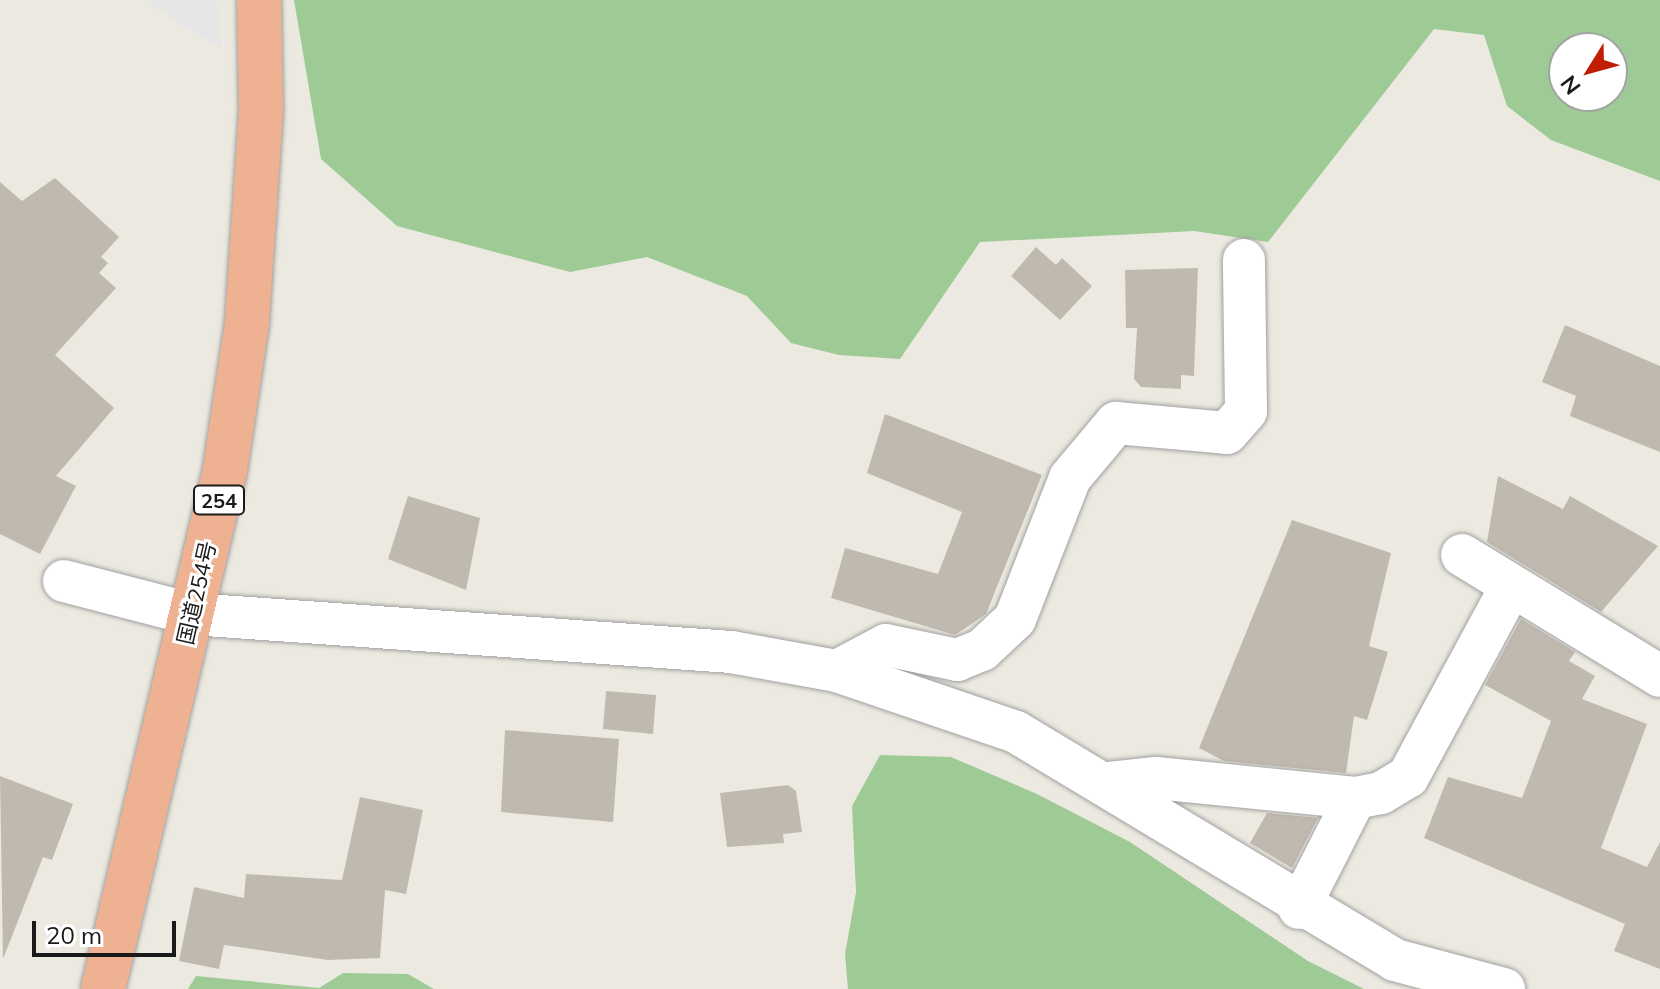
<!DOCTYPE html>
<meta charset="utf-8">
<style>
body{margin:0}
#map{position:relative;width:1660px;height:989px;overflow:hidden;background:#eceae0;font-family:Mulish,"Noto Sans JP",sans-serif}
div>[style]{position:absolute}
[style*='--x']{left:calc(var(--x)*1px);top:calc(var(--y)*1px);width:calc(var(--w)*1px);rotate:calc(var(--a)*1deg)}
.forest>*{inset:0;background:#9ecb95}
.parking>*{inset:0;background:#e6e6e6}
.building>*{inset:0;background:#c0b9b0}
.roads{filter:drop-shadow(0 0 2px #a1a1a1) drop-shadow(0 0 2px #a1a1a1)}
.minor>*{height:42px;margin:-21px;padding:0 21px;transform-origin:21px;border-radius:21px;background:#fff}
.trunk>*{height:44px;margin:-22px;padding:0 22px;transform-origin:22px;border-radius:22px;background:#eeb292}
span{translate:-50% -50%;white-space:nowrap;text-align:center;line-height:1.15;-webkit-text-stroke:6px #fff;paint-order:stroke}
.shield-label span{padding:2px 6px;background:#fff;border:2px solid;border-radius:6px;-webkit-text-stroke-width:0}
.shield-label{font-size:20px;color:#1a1a1a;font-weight:700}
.street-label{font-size:22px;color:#1a1a1a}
.north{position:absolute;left:1548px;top:32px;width:80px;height:80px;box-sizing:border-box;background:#fff;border:2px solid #a3a3a3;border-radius:50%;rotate:233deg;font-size:22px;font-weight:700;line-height:32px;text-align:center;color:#1a1a1a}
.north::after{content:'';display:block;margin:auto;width:28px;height:36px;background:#c01d05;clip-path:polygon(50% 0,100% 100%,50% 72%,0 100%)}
.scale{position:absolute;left:32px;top:921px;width:144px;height:36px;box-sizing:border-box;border:4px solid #1a1a1a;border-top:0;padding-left:10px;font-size:24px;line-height:28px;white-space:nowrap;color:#1a1a1a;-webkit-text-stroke:6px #fff;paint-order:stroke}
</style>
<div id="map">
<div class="forest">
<div style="clip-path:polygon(evenodd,294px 0,1660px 0,1660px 181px,1551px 140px,1507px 106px,1484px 35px,1434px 29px,1268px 242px,1194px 231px,980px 242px,900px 359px,839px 355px,791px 343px,747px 296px,647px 257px,570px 272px,397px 226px,321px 159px,294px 0,1612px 48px,1612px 96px,1564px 96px,1564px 48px,1612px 48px)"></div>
<div style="clip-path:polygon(880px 755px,951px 757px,1037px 794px,1130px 842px,1308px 961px,1364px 989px,848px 989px,845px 954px,856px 892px,852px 806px)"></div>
<div style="clip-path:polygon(343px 973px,408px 974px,434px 989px,188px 989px,196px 976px,319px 988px)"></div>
</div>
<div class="parking">
<div style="clip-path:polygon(146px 0,216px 0,222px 48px,184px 27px)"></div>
</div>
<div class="building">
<div style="clip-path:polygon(55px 178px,119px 237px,101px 257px,108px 263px,99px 273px,116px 288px,55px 355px,114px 408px,56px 476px,76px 486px,40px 554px,0 534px,0 182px,22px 201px)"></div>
<div style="clip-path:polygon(1036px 247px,1056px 265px,1062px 258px,1092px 286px,1060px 320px,1011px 276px)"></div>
<div style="clip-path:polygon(1198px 268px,1194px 376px,1181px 375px,1181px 389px,1141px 387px,1134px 379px,1137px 328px,1126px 328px,1125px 270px)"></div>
<div style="clip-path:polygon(1565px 325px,1660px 366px,1660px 452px,1570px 416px,1576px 396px,1542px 382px)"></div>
<div style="clip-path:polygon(885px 414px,1042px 475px,986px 614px,955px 635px,831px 598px,845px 548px,938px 574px,962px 512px,867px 473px)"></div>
<div style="clip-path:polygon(1498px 476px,1563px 509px,1570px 496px,1658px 546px,1601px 612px,1487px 542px)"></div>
<div style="clip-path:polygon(408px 496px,480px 518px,466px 590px,388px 559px)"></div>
<div style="clip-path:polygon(1292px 520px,1391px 553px,1369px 646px,1388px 652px,1367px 720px,1354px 716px,1346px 773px,1224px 761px,1199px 748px)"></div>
<div style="clip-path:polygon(1521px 619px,1575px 652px,1569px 661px,1595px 676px,1582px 699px,1647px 724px,1601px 848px,1647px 867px,1660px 842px,1660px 969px,1614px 951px,1625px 924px,1424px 838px,1448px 777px,1522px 798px,1551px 721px,1485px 685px)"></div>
<div style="clip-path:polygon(606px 691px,656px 695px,653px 734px,603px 729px)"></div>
<div style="clip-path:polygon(505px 730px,619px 739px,613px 822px,501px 812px)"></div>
<div style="clip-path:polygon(0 776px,73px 804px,52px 860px,43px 857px,3px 959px)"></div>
<div style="clip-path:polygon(788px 785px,796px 791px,802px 832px,783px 834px,784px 843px,727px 847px,720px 793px)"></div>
<div style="clip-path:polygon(360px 797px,423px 810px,406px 894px,385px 890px,380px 958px,328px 960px,224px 945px,219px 969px,179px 961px,194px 887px,244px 898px,246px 874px,342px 880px)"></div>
<div style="clip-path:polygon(1267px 813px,1318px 818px,1292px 868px,1250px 843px)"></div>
</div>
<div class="roads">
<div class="minor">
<div style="--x:1462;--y:555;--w:232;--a:31.4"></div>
<div style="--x:64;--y:581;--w:132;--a:14.5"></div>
<div style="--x:192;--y:614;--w:540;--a:4.03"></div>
<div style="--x:731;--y:652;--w:108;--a:10.2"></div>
<div style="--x:837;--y:671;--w:189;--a:18.8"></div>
<div style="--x:1016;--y:732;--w:442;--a:31"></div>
<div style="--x:1395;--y:960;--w:113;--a:14.9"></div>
<div style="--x:837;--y:671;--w:55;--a:-28"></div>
<div style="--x:886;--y:645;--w:73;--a:11.9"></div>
<div style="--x:957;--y:660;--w:27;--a:-22"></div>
<div style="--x:982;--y:650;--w:45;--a:-43.2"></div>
<div style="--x:1015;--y:619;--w:151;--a:-68.7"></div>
<div style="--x:1070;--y:478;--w:72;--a:-50.1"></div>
<div style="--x:1116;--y:423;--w:111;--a:5.1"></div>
<div style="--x:1227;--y:433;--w:29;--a:-49"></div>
<div style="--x:1246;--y:411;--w:151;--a:-90.8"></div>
<div style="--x:1109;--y:783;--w:47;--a:-6.1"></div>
<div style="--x:1156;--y:778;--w:200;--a:5.7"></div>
<div style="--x:1355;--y:798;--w:26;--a:-11"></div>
<div style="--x:1381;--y:793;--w:31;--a:-31"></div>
<div style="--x:1408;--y:777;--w:213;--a:-61.6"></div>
<div style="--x:1299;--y:908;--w:123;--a:-63"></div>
</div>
<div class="trunk">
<div style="--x:103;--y:989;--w:533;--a:-76.77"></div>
<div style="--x:225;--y:470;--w:150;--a:-81.5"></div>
<div style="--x:247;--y:322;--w:211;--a:-86.2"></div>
<div style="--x:261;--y:111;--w:111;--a:-91"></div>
</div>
</div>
<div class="shield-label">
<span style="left:219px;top:500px">254</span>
</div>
<div class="street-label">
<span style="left:197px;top:593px;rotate:-77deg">国道254号</span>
</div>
<div class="north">N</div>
<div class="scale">20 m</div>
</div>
